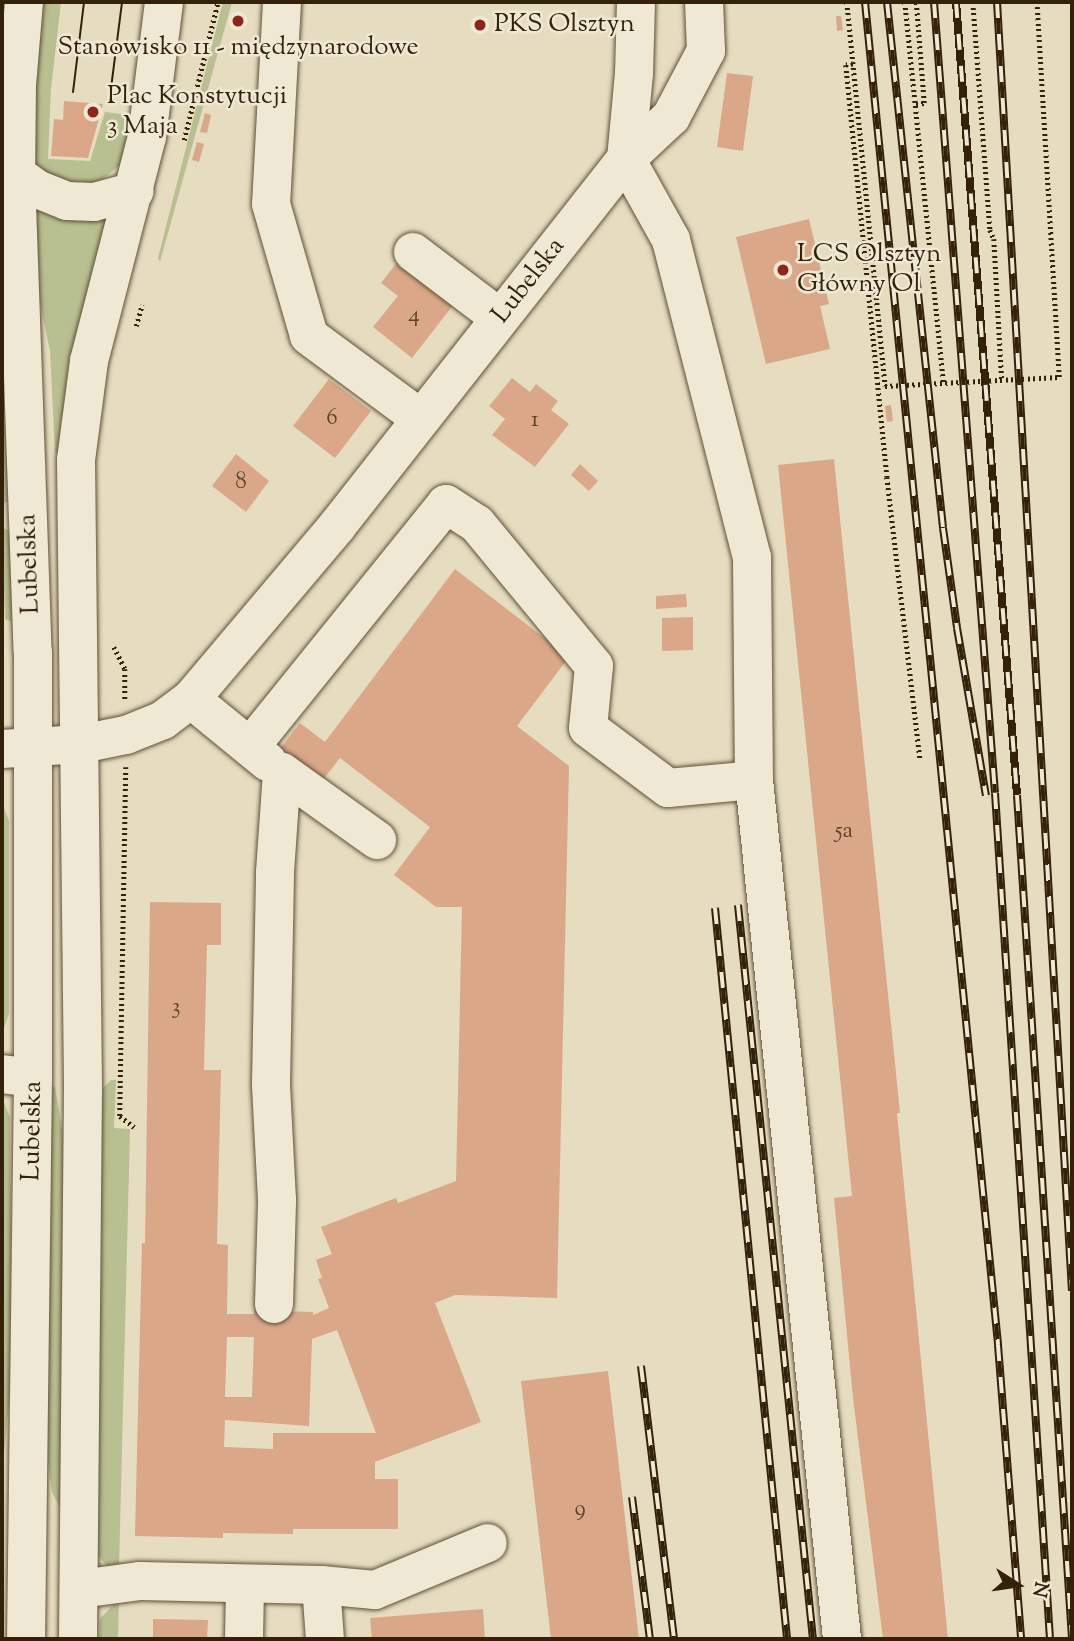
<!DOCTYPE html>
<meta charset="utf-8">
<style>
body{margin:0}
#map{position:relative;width:1074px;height:1641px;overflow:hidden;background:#e6dcbf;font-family:"Sorts Mill Goudy",serif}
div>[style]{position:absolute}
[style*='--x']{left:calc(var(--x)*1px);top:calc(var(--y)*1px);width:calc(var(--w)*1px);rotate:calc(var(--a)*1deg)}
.green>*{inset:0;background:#b8bf90}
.building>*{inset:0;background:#daa889}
.path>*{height:4.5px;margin-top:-2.25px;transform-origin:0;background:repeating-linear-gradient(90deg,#332209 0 2px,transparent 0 5.5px)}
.roads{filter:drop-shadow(0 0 2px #605036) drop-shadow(0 0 2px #605036)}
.minor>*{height:38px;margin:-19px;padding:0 19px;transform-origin:19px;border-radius:19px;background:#efe8d5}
.tram>*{height:2px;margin:-1px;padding:0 1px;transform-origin:1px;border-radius:1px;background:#332209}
.rail>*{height:8px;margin-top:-4px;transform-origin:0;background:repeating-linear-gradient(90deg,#efe8d5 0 16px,#332209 0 32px);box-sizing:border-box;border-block:2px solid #332209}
.dots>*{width:19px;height:19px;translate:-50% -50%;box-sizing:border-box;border:4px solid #efe8d5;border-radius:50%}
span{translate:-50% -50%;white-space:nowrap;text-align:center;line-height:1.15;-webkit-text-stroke:5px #efe8d5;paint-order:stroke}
.number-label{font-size:23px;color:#5d4429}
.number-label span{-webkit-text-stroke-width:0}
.poi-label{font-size:26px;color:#332209}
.left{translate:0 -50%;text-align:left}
.street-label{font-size:26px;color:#332209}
.frame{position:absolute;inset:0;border:4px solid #332209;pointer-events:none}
.north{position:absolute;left:983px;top:1550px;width:70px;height:70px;-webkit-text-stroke:5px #efe8d5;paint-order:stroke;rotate:102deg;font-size:19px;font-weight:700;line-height:28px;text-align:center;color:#332209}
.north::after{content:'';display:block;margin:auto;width:24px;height:32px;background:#332209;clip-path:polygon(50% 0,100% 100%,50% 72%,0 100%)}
</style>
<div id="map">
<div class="green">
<div style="clip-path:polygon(36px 2px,61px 2px,51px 88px,48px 159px,90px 161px,105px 112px,136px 116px,129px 153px,119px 166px,100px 181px,68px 187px,35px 166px,30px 96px)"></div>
<div style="clip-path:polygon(223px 2px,232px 2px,160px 262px,158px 258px)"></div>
<div style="clip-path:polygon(34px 206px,50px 215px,80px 221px,106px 217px,61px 423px,59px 453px,55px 453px,50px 351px,30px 254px)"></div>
<div style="clip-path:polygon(2px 379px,5px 379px,9px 501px,2px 504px)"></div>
<div style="clip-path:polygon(2px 528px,11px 531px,13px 622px,5px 619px)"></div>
<div style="clip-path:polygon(2px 803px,9px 821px,9px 1013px,2px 1034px)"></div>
<div style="clip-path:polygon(111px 1080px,116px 1080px,114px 1128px,130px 1129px,119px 1568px,110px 1569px,98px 1556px,100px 1091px)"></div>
<div style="clip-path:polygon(47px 1083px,55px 1087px,65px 1146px,64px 1508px,59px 1506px,52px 1492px,48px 1462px)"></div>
<div style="clip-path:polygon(2px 1098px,10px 1117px,12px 1372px,2px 1474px)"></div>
<div style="clip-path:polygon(119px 1598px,118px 1639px,99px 1639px,100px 1619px)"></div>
</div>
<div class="building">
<div style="clip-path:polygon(836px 16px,841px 16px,843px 30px,837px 31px)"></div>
<div style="clip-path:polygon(727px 73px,753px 76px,743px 151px,717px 147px)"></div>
<div style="clip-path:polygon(64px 101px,103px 104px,88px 158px,51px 156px,54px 119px,63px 120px)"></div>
<div style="clip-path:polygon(205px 113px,211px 115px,207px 133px,200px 132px)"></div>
<div style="clip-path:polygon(197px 142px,204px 144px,199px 162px,192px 160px)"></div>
<div style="clip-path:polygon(809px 219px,829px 304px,820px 306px,830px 349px,766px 364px,736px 237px)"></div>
<div style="clip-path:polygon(399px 260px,454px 304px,412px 358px,373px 327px,398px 296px,381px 283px)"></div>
<div style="clip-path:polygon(512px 378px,530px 392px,536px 384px,558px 401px,551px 410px,569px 424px,535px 467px,492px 435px,505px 419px,489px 406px)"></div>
<div style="clip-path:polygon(329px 379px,371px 411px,335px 458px,293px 426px)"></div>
<div style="clip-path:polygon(891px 405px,893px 421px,887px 422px,885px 406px)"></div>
<div style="clip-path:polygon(236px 454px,269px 481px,246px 512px,212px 486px)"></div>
<div style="clip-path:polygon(834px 459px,900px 1113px,897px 1113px,948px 1639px,883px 1639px,853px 1398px,834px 1198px,852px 1196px,778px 465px)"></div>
<div style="clip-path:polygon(580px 464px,598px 481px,589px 491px,571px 475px)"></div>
<div style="clip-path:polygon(evenodd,455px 569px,569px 657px,517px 726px,569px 766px,557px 1298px,455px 1295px,435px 1303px,481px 1422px,375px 1462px,375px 1479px,398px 1479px,398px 1529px,293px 1529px,293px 1534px,223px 1533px,223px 1538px,135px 1536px,142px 1243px,145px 1243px,150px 902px,221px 903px,221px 945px,207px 945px,204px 1070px,221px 1070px,217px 1244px,228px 1245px,227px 1314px,254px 1314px,254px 1310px,313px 1312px,313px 1315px,329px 1308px,318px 1279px,322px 1278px,316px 1260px,332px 1254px,321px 1227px,396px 1198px,398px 1203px,456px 1181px,462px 907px,436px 907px,394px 875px,430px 827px,340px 758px,322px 781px,280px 749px,300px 723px,325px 742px,455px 569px,337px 1330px,376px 1433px,273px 1433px,273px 1449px,224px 1447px,225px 1420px,309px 1426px,312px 1339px,337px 1330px,455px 569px,227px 1337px,254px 1337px,252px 1397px,225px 1397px,227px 1337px)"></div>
<div style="clip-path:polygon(686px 594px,687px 607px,656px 609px,656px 596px)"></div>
<div style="clip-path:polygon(693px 617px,693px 650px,662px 651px,662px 618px)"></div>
<div style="clip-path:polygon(608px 1371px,639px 1639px,551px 1639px,521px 1381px)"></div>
<div style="clip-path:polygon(483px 1609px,485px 1639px,372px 1639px,370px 1618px)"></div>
<div style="clip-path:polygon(153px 1619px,208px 1620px,207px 1639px,153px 1639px)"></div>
</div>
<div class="path">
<div style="--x:847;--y:2;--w:386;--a:84.3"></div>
<div style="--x:885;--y:386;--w:174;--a:-3"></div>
<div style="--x:1059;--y:377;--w:376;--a:-93.4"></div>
<div style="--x:905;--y:2;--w:383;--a:84.2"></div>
<div style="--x:973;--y:2;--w:229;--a:85.7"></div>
<div style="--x:990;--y:230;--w:10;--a:66"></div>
<div style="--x:994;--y:239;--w:141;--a:86.8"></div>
<div style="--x:853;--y:64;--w:7;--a:172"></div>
<div style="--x:846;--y:65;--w:414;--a:84.3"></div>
<div style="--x:887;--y:477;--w:284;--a:83.3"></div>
<div style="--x:916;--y:104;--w:8;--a:-7"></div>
<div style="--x:924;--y:103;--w:101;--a:-94.5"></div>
<div style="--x:184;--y:140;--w:142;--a:-76.2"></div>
<div style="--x:136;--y:326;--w:22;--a:-74"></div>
<div style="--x:114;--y:647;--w:25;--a:63"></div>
<div style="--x:125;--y:669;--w:30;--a:90"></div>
<div style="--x:126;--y:767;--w:349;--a:91"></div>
<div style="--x:120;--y:1116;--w:18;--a:38"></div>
</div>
<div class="roads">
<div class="minor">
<div style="--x:24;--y:2;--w:83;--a:94.8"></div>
<div style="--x:17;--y:85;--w:91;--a:90.6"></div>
<div style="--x:16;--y:176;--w:476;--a:88"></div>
<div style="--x:33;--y:652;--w:426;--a:90"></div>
<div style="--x:33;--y:1078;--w:561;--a:90.71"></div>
<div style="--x:282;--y:2;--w:202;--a:93.1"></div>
<div style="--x:271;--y:204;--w:137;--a:73.9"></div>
<div style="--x:309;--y:336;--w:138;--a:36.5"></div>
<div style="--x:636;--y:2;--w:71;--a:91.6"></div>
<div style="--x:634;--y:73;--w:86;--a:95.3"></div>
<div style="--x:626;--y:159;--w:93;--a:60.9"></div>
<div style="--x:671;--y:240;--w:327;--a:75.7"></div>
<div style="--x:752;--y:557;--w:223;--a:89.5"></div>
<div style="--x:754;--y:780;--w:863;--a:84.15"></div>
<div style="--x:2;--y:164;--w:43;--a:35.5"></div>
<div style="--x:37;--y:189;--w:32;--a:22"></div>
<div style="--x:67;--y:201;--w:27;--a:2"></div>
<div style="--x:94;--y:202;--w:42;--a:-15"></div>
<div style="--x:413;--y:252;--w:109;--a:37.2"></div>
<div style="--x:191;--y:699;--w:99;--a:39.3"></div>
<div style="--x:250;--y:747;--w:312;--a:-51.1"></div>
<div style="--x:446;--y:504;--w:37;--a:33"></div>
<div style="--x:477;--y:524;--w:184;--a:50.5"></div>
<div style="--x:594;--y:666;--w:62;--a:95.5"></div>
<div style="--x:588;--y:728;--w:100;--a:36.9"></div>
<div style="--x:668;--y:788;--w:86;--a:-5.3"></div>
<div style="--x:2;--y:749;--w:79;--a:-3.6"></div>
<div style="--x:81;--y:744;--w:46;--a:-11.3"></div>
<div style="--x:126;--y:735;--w:40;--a:-22"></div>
<div style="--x:163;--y:720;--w:35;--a:-37"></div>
<div style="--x:191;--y:699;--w:226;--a:-49.8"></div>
<div style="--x:337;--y:526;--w:467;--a:-51.8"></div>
<div style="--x:626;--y:159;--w:62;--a:-43"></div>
<div style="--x:671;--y:117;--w:75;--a:-62.1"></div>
<div style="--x:706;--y:51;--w:49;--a:-92.3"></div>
<div style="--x:2;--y:1074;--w:31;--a:7"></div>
<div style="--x:274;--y:1304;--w:104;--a:-88.3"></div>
<div style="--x:277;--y:1200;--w:116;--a:-93"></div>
<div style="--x:271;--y:1084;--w:212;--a:-88.9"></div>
<div style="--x:275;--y:872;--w:100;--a:-86"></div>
<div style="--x:282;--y:772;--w:117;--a:35.6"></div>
<div style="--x:321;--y:1585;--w:54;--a:85.8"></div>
<div style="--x:80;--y:1589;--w:61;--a:-7.6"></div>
<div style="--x:140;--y:1581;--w:181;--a:1.3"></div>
<div style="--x:321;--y:1585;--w:54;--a:5.3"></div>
<div style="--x:375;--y:1590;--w:122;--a:-22.6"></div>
<div style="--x:78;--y:1639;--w:553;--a:-89.48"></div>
<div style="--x:83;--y:1086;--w:626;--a:-90.64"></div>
<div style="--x:76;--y:460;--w:100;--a:-82.5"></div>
<div style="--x:89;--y:361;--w:231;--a:-75.5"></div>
<div style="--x:147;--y:137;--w:136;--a:-82.8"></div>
<div style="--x:244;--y:1639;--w:54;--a:-88.9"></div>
</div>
</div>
<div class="tram">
<div style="--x:73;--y:92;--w:91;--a:-83"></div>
<div style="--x:110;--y:96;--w:95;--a:-82.7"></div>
</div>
<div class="rail">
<div style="--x:865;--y:2;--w:1350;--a:84.34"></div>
<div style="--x:998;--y:1345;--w:295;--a:85.5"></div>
<div style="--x:887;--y:2;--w:529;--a:83.92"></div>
<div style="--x:943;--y:528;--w:101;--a:82"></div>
<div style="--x:957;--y:628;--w:170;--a:80.2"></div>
<div style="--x:934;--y:2;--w:793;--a:85.59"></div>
<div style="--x:995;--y:793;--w:848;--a:86.28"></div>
<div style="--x:956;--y:2;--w:795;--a:85.6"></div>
<div style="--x:1017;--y:795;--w:845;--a:86.27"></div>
<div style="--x:997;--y:2;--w:1291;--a:86.67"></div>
<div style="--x:738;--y:905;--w:738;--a:84.17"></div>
<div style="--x:715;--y:908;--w:735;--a:84.37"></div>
<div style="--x:641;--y:1366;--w:275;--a:83.1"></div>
<div style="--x:632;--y:1497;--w:143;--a:82.8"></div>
</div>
<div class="dots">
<div style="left:238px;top:21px;background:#8f2418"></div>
<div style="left:480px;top:25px;background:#8f2418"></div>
<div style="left:93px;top:112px;background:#8f2418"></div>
<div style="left:783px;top:270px;background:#8f2418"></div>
</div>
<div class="number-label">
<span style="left:414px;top:316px">4</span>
<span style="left:332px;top:419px">6</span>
<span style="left:535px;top:421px">1</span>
<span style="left:241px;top:483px">8</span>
<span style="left:844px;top:832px">5a</span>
<span style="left:176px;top:1008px">3</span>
<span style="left:580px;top:1510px">9</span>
</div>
<div class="poi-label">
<span class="left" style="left:494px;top:25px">PKS Olsztyn</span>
<span style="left:238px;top:48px">Stanowisko 11 - międzynarodowe</span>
<span class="left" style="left:107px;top:112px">Plac Konstytucji<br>3 Maja</span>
<span class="left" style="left:797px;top:270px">LCS Olsztyn<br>Główny Ol</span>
</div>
<div class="street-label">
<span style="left:529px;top:281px;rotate:-52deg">Lubelska</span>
<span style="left:30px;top:564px;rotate:-92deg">Lubelska</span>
<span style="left:33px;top:1131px;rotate:-89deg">Lubelska</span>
</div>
<div class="frame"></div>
<div class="north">N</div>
</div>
